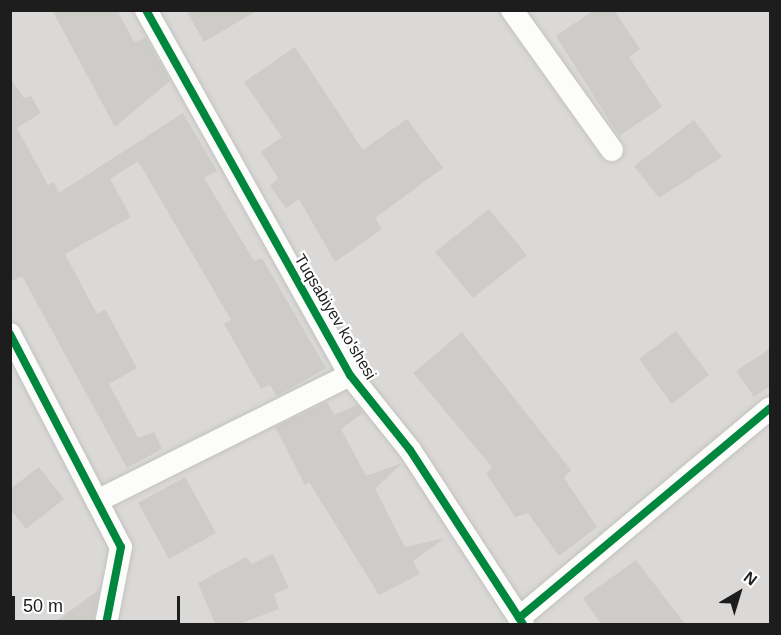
<!DOCTYPE html>
<style>
body{margin:0}
#map{position:relative;width:781px;height:635px;overflow:hidden;background:#eceae6;font-family:Helvetica,sans-serif}
div>[style]{position:absolute}
[style*='--x']{left:calc(var(--x)*1px);top:calc(var(--y)*1px);width:calc(var(--w)*1px);rotate:calc(var(--a)*1deg)}
.residential>*{inset:0;background:#dbd9d7}
.building>*{inset:0;background:#ceccc9}
.roads{filter:drop-shadow(0 0 2px #c3c2c0) drop-shadow(0 0 2px #c3c2c0)}
.minor>*{height:22px;margin:-11px;padding:0 11px;transform-origin:11px;border-radius:11px;background:#fcfcfb}
.cycleway>*{height:8px;margin:-4px;padding:0 4px;transform-origin:4px;border-radius:4px;background:#00873e}
span{translate:-50% -50%;white-space:nowrap;text-align:center;line-height:1.15;-webkit-text-stroke:4.5px #fff;paint-order:stroke}
.street-label{font-size:16px;color:#1d1d1d}
.frame{position:absolute;inset:0;border:12px solid #1d1d1d;pointer-events:none}
.north{position:absolute;left:709px;top:563px;width:60px;height:60px;-webkit-text-stroke:4px #fff;paint-order:stroke;rotate:38deg;font-size:16px;font-weight:700;line-height:24px;text-align:center;color:#1d1d1d}
.north::after{content:'';display:block;margin:auto;width:21px;height:27px;background:#1d1d1d;clip-path:polygon(50% 0,100% 100%,50% 72%,0 100%)}
.scale{position:absolute;left:12px;top:596px;width:168px;height:27px;box-sizing:border-box;border:3px solid #1d1d1d;border-top:0;padding-left:8px;font-size:18px;line-height:21px;white-space:nowrap;color:#1d1d1d;-webkit-text-stroke:4px #fff;paint-order:stroke}
</style>
<div id="map">
<div class="residential">
<div style="clip-path:polygon(11px 11px,770px 11px,770px 624px,11px 624px)"></div>
</div>
<div class="building">
<div style="clip-path:polygon(52px 10px,117px 10px,134px 42px,146px 38px,170px 81px,115px 127px)"></div>
<div style="clip-path:polygon(186px 10px,258px 10px,204px 42px)"></div>
<div style="clip-path:polygon(594px 10px,614px 10px,640px 49px,629px 57px,662px 107px,619px 136px,556px 36px)"></div>
<div style="clip-path:polygon(295px 47px,363px 150px,407px 119px,443px 168px,375px 218px,382px 229px,335px 262px,299px 199px,286px 208px,270px 186px,278px 178px,261px 152px,282px 137px,244px 82px)"></div>
<div style="clip-path:polygon(10px 78px,24px 98px,31px 96px,41px 113px,17px 128px,48px 185px,54px 182px,59px 193px,183px 113px,217px 171px,204px 178px,254px 261px,262px 258px,326px 368px,277px 396px,270px 385px,261px 389px,224px 324px,231px 320px,138px 161px,110px 179px,131px 217px,65px 254px,97px 314px,105px 309px,137px 368px,109px 384px,138px 438px,154px 432px,162px 449px,127px 468px,22px 276px,10px 282px)"></div>
<div style="clip-path:polygon(694px 120px,722px 157px,659px 198px,634px 166px)"></div>
<div style="clip-path:polygon(489px 209px,527px 255px,473px 298px,435px 252px)"></div>
<div style="clip-path:polygon(676px 331px,709px 375px,672px 404px,639px 359px)"></div>
<div style="clip-path:polygon(462px 332px,571px 470px,564px 478px,597px 527px,559px 556px,528px 513px,515px 517px,486px 473px,492px 467px,413px 373px)"></div>
<div style="clip-path:polygon(771px 348px,771px 385px,754px 397px,736px 371px)"></div>
<div style="clip-path:polygon(327px 402px,334px 415px,357px 405px,363px 413px,341px 429px,366px 476px,402px 463px,375px 489px,405px 547px,445px 538px,413px 561px,420px 574px,379px 595px,309px 482px,305px 485px,275px 427px)"></div>
<div style="clip-path:polygon(39px 467px,64px 499px,26px 529px,10px 509px,10px 489px)"></div>
<div style="clip-path:polygon(185px 477px,216px 533px,169px 559px,138px 503px)"></div>
<div style="clip-path:polygon(273px 554px,289px 588px,274px 594px,279px 609px,239px 624px,215px 624px,198px 583px,246px 557px,252px 564px)"></div>
<div style="clip-path:polygon(636px 560px,685px 624px,601px 624px,583px 598px)"></div>
<div style="clip-path:polygon(99px 590px,93px 624px,52px 624px)"></div>
</div>
<div class="roads">
<div class="minor">
<div style="--x:146;--y:10;--w:418;--a:60.8"></div>
<div style="--x:350;--y:375;--w:96;--a:51.3"></div>
<div style="--x:410;--y:450;--w:207;--a:57"></div>
<div style="--x:512;--y:10;--w:172;--a:54.5"></div>
<div style="--x:10;--y:334;--w:240;--a:62.5"></div>
<div style="--x:121;--y:547;--w:78;--a:101"></div>
<div style="--x:97;--y:501;--w:283;--a:-26.5"></div>
<div style="--x:519;--y:618;--w:327;--a:-39.9"></div>
</div>
</div>
<div class="cycleway">
<div style="--x:146;--y:10;--w:418;--a:60.8"></div>
<div style="--x:350;--y:375;--w:96;--a:51.3"></div>
<div style="--x:410;--y:450;--w:207;--a:57"></div>
<div style="--x:10;--y:334;--w:240;--a:62.5"></div>
<div style="--x:121;--y:547;--w:78;--a:101"></div>
<div style="--x:519;--y:618;--w:327;--a:-39.9"></div>
</div>
<div class="street-label">
<span style="left:335px;top:317px;rotate:59deg">Tuqsabiyev ko'shesi</span>
</div>
<div class="frame"></div>
<div class="north">N</div>
<div class="scale">50 m</div>
</div>
